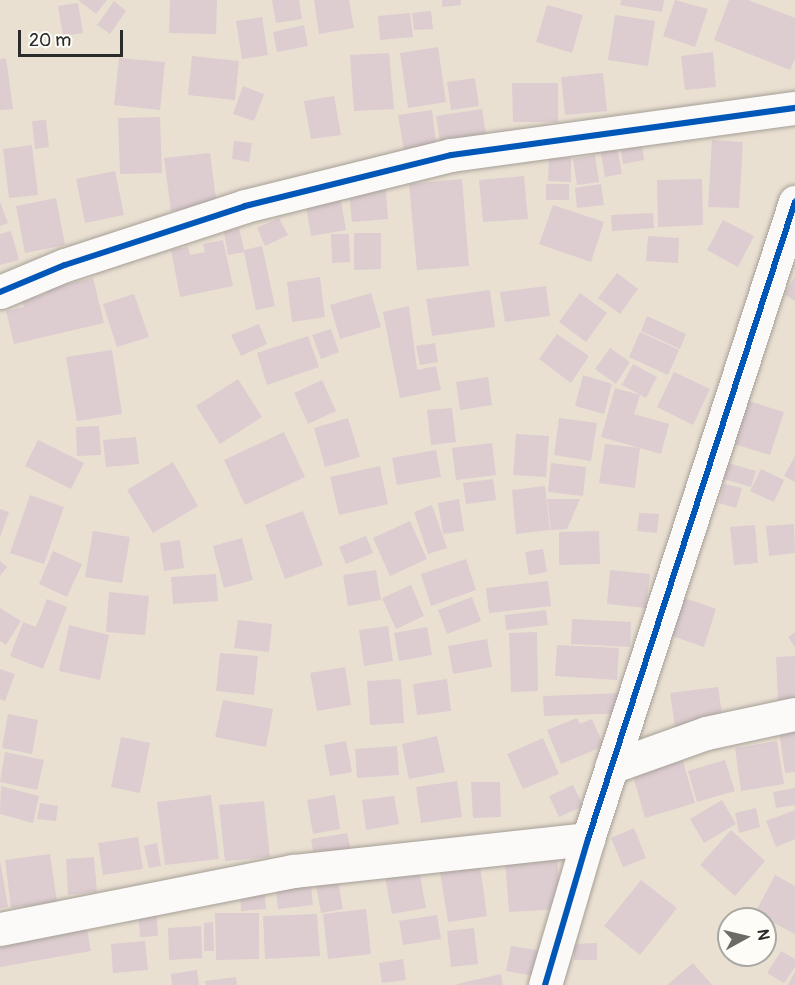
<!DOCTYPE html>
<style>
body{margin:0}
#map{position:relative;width:795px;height:985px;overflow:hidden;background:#eae0d2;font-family:Pangolin,sans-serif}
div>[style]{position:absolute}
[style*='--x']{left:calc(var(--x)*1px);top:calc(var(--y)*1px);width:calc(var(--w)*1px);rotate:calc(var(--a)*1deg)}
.building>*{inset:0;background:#ddccd0}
.roads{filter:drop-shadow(0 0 2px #a59f97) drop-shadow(0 0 2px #a59f97)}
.street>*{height:33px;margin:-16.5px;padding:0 16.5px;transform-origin:16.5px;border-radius:16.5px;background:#fcfaf8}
.cycleway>*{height:6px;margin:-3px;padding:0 3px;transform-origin:3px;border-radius:3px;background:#0057b8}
span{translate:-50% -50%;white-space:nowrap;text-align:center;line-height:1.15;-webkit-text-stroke:6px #fdfcf7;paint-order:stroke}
.north{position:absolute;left:717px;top:907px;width:60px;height:60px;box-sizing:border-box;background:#fdfcf7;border:2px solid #a9a8a5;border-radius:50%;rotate:82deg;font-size:16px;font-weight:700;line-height:24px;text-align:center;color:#2b2b2b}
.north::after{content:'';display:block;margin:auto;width:21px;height:27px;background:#6e6a65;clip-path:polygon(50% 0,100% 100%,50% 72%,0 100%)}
.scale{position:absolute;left:18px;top:30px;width:105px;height:27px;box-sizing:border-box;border:3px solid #2b2b2b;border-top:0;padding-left:8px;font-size:18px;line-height:21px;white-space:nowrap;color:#2b2b2b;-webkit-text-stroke:4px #fdfcf7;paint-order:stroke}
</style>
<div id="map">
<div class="building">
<div style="clip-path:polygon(78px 0,107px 0,96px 14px)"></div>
<div style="clip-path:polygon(170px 0,217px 0,216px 34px,169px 33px)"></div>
<div style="clip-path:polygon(272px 0,299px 0,302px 19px,276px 23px)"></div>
<div style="clip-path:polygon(314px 0,349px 0,354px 28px,319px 34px)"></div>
<div style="clip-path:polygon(442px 0,461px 0,461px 5px,442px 7px)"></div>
<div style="clip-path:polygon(621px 0,664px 0,662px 12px,620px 5px)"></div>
<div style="clip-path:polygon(675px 0,708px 9px,695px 47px,663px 36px)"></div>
<div style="clip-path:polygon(729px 0,748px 0,795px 18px,795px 59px,790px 70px,714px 40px)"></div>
<div style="clip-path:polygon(114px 1px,126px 11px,110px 34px,97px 25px)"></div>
<div style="clip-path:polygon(78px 3px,83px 33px,63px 36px,58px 6px)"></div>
<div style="clip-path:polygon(547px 5px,583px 15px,572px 53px,536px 42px)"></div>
<div style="clip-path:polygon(431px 11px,433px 29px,414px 30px,412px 13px)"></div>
<div style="clip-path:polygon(410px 13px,413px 37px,380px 40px,378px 16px)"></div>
<div style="clip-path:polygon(615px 15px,655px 21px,648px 66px,608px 60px)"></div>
<div style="clip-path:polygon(262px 17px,268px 55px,242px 59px,236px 21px)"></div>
<div style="clip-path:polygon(304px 25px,308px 46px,277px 52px,273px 32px)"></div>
<div style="clip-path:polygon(438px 47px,446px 102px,408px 108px,400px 53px)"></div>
<div style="clip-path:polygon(713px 52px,716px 87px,685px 90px,681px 56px)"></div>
<div style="clip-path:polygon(389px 53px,394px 109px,354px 111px,350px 55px)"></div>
<div style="clip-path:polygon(192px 56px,239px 61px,235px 100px,188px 95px)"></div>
<div style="clip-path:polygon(6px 58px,13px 109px,0 110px,0 59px)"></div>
<div style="clip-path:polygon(119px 58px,165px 62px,160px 110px,114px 105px)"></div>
<div style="clip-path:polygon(603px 73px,607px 111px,565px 115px,561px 77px)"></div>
<div style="clip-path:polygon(475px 78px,479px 106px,451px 110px,447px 82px)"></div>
<div style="clip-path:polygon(512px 83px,558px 83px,558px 122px,513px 122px)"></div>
<div style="clip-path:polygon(243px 86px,264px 94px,254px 121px,233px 114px)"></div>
<div style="clip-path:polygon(334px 96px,341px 135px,311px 139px,304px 101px)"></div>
<div style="clip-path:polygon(482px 109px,487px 141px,441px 148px,436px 116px)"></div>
<div style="clip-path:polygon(432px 110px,436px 144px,404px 150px,398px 115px)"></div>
<div style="clip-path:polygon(160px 117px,162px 173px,120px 174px,118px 118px)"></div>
<div style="clip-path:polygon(46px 120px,49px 147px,35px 149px,32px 121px)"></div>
<div style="clip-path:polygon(712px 140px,743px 142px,739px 208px,708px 207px)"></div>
<div style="clip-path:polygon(234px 141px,252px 143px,249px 162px,232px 159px)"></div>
<div style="clip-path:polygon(32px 145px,38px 195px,9px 198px,3px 149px)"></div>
<div style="clip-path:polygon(617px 146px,622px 174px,605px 177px,600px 149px)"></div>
<div style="clip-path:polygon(642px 146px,644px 160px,623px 164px,621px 150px)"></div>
<div style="clip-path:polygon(210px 153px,217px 206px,171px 211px,164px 158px)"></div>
<div style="clip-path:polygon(595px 155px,599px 182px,577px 185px,573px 159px)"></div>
<div style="clip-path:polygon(549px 158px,571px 158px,571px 182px,548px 181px)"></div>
<div style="clip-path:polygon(115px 171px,124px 215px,85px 223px,76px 179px)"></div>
<div style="clip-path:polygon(524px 176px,528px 219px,483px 222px,479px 180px)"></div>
<div style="clip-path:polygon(385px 178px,388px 219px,352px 222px,348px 181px)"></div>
<div style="clip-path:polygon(462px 179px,469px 266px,417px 270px,409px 184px)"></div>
<div style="clip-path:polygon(702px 179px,703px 225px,658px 227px,657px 180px)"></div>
<div style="clip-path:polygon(546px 184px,569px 184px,569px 200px,546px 200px)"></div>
<div style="clip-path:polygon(601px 184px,604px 205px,577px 208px,575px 188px)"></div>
<div style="clip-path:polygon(339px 189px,346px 230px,311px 236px,304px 194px)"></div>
<div style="clip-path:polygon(56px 198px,65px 245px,25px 253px,16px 206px)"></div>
<div style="clip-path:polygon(0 202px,8px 223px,0 226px)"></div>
<div style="clip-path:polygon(553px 205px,604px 222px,591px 262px,539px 244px)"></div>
<div style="clip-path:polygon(653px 213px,654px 228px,612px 231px,611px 215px)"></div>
<div style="clip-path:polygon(279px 218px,288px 235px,265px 246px,257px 228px)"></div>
<div style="clip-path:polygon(723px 220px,754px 236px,738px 267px,707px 250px)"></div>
<div style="clip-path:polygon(239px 228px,244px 250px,262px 246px,275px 306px,256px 310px,244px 252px,228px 255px,224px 232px)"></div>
<div style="clip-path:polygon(11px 231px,19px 260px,0 265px,0 234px)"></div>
<div style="clip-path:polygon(354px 233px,381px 233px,381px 269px,354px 270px)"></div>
<div style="clip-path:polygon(331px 234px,349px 234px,350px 262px,332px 263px)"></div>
<div style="clip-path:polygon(648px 236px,679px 238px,678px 263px,646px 261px)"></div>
<div style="clip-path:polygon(223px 240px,233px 286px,180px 297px,171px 250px,188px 247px,190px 255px,205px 252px,203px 244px)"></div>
<div style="clip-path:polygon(617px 273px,638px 289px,620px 314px,598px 298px)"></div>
<div style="clip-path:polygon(320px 277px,325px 317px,292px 322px,287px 282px)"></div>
<div style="clip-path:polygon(795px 277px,795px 301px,784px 294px)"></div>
<div style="clip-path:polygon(93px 278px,104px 323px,14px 344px,6px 311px,24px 307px,22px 300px,47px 294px,46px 289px)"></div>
<div style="clip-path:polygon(546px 286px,550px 316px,505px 322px,500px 292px)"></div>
<div style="clip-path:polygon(490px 290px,495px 327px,432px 336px,426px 299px)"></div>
<div style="clip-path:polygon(371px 293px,381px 327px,340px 339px,330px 305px)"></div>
<div style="clip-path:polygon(580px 293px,607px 313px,586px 342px,559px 322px)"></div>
<div style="clip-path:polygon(134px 294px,149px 337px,117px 347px,103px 304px)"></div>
<div style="clip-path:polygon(409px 306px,417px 370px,436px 366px,441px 390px,400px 398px,383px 312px)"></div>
<div style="clip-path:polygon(647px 316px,686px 334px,680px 349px,641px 331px)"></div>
<div style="clip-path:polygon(259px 324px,267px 344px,241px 356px,231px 335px)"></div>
<div style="clip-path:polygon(331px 329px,339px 352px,321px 359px,312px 335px)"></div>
<div style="clip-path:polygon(640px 332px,679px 350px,668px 375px,629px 357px)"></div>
<div style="clip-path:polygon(557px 334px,589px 356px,571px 383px,539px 359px)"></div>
<div style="clip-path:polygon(308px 336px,319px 367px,267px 385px,257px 353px)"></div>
<div style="clip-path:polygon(435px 343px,438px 362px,420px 365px,416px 346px)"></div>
<div style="clip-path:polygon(610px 348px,630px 362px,616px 384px,595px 369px)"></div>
<div style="clip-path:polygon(112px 350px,122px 414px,77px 421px,66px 357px)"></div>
<div style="clip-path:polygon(633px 364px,657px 377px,646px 398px,622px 385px)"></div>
<div style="clip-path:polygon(674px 372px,710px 389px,693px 425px,657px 407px)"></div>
<div style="clip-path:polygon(583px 375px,612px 384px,604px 414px,575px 406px)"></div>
<div style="clip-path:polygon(488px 377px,492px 405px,460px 410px,456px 382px)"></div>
<div style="clip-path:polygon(238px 379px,262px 417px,220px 444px,196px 406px)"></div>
<div style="clip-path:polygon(322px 380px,336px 411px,308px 424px,294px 393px)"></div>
<div style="clip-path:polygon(615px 388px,640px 395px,634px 414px,669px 424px,661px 454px,601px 437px)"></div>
<div style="clip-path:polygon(742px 399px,784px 412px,770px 455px,728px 442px)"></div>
<div style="clip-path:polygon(452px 408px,456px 442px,431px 445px,427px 410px)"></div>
<div style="clip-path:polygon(348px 418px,360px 457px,325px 467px,314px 428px)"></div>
<div style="clip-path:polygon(559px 418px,597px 423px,591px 461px,554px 455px)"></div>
<div style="clip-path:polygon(99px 426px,101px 455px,77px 456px,76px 427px)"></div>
<div style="clip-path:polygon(284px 432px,305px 477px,245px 505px,224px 460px)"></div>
<div style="clip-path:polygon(516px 434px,549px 436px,546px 477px,513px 475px)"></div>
<div style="clip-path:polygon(136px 437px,139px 464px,106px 467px,103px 440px)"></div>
<div style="clip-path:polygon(38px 440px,84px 463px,71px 489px,25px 466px)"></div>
<div style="clip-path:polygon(492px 443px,496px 475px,456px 480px,452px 448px)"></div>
<div style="clip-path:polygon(605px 444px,640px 448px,635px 488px,599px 483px)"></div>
<div style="clip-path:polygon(436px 450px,441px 477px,397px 485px,392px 458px)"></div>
<div style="clip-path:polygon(795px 456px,795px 482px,784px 476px)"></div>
<div style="clip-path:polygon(173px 462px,198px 506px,153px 533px,127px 490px)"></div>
<div style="clip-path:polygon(551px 463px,586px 467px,583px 496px,548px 492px)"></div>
<div style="clip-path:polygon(728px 463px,756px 471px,751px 487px,724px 479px)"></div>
<div style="clip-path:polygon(380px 466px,388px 504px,339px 515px,330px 477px)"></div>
<div style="clip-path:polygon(761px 469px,784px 480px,774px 502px,750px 491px)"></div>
<div style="clip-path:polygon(493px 479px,496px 500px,466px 504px,463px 483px)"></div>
<div style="clip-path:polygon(724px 484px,742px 488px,736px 508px,719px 503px)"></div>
<div style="clip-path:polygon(545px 486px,550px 530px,516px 534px,512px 490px)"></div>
<div style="clip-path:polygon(30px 495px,64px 507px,44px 564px,10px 553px)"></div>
<div style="clip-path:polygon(459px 499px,464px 531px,443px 534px,438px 503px)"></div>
<div style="clip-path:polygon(547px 499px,580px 499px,567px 529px,551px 530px)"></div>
<div style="clip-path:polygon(432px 505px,447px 548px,428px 554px,414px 512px)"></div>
<div style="clip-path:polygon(0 509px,9px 512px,0 537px)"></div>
<div style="clip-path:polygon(303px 511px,323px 565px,285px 579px,265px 525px)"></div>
<div style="clip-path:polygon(639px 513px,659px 514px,657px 533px,637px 531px)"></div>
<div style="clip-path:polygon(410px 521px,427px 559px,390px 576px,373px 538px)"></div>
<div style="clip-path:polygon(794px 524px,795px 553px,769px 556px,766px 526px)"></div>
<div style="clip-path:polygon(755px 525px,758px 563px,734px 565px,730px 527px)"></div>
<div style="clip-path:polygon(93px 531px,130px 537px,122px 583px,85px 577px)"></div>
<div style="clip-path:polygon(599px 531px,600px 564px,559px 565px,559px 532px)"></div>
<div style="clip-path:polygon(366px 536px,373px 553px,346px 564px,339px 547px)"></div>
<div style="clip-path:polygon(242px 538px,253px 580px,224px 588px,213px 546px)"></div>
<div style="clip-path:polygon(180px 540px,184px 568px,164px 571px,160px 543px)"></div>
<div style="clip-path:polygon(543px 549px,547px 572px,529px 575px,525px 552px)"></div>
<div style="clip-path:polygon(53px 551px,82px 564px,67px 597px,39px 584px)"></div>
<div style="clip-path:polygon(466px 559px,476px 590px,431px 606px,421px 574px)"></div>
<div style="clip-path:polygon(0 561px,7px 567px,0 576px)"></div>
<div style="clip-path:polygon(376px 570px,381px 600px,348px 606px,343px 575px)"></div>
<div style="clip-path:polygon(610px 570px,650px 574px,646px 608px,607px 604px)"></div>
<div style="clip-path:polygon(216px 574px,218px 601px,173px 604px,171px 577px)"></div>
<div style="clip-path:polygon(548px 581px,551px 606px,489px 613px,486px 588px)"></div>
<div style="clip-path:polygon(411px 585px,424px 616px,396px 629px,382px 598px)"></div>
<div style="clip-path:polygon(109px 592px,149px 596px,145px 635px,106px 632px)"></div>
<div style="clip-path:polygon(472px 597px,481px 621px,447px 634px,438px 610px)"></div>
<div style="clip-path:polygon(685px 598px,716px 609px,704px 647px,672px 636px)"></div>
<div style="clip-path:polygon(47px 599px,67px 607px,43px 669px,10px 656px,23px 622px,36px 627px)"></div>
<div style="clip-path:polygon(0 608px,21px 621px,6px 645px,0 641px)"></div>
<div style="clip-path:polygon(546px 610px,548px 625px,506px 630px,505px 615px)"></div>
<div style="clip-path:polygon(572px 619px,631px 622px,630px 647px,571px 644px)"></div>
<div style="clip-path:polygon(238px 620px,272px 624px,269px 652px,234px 648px)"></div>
<div style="clip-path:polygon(69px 625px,109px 635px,100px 680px,59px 671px)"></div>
<div style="clip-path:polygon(388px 626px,393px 661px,364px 666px,359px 630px)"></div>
<div style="clip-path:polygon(427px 627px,432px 655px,399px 661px,394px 633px)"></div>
<div style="clip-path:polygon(537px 632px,538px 691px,511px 692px,509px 633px)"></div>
<div style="clip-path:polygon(795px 632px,795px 647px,788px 637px)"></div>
<div style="clip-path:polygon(487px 639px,492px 667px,453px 674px,448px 646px)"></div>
<div style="clip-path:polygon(557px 645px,619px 648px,617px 680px,555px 676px)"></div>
<div style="clip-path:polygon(220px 653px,258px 656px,254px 695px,216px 691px)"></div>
<div style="clip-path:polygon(795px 656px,795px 699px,778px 700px,776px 657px)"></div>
<div style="clip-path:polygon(345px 667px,351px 705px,317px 711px,310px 673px)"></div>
<div style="clip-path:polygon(0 669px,15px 674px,5px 701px,0 699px)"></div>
<div style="clip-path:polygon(401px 679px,404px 723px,370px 725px,367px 681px)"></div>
<div style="clip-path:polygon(447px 679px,451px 711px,417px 715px,413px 684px)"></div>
<div style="clip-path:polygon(718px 687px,723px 720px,675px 727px,670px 693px)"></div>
<div style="clip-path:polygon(624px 693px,625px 713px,544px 716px,543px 696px)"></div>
<div style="clip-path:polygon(223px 700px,273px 709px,266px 747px,215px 737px)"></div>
<div style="clip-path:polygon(8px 714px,38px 720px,32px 754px,2px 748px)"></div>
<div style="clip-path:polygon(577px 718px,580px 724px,592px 719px,604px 746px,561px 764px,547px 730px)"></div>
<div style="clip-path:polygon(795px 728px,795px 772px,785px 773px,779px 730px)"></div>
<div style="clip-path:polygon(437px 736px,445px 772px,409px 779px,402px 744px)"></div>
<div style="clip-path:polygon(121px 737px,150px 743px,140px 793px,111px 787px)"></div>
<div style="clip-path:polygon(543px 738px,559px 774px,523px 789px,507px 754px)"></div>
<div style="clip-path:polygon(346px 741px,352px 772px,330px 776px,324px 745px)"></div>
<div style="clip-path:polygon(777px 741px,784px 784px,741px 791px,735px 748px)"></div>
<div style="clip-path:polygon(397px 746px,399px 775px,357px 778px,355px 749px)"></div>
<div style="clip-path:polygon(5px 752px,44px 760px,37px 790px,0 782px)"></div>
<div style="clip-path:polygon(725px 760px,735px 791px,697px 802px,688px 771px)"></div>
<div style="clip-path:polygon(683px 761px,695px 803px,645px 818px,633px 776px)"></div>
<div style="clip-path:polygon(457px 781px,462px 817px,421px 823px,416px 787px)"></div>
<div style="clip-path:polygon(471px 782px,500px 782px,501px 817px,473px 818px)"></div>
<div style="clip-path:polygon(573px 785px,583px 806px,559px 817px,549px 796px)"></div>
<div style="clip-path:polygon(1px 786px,39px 796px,33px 823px,0 814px)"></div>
<div style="clip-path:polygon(795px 788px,795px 805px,776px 808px,773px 792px)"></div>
<div style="clip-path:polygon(211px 795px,219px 859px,165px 865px,157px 802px)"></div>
<div style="clip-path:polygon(335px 795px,340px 829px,313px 834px,307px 800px)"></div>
<div style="clip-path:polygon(394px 796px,399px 824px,366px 830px,362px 800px)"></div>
<div style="clip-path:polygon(722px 800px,736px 824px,704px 843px,690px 819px)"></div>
<div style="clip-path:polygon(264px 801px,270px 857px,225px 861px,219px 805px)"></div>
<div style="clip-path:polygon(40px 803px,58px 806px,56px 821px,37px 819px)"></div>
<div style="clip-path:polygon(756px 808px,760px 827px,739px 833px,735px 813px)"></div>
<div style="clip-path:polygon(795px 810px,795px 839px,776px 847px,766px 821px)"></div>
<div style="clip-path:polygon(634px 828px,646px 858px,623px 867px,611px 838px)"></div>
<div style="clip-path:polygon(731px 830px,765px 861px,735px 896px,700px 865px)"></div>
<div style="clip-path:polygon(347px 833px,352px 855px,315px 862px,311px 839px)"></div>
<div style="clip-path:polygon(138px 837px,143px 869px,103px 875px,98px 843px)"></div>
<div style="clip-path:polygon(157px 843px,161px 866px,149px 868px,144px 846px)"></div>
<div style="clip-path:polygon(50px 854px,57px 902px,11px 908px,5px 860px)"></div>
<div style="clip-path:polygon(557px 855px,561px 909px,509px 912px,505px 859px)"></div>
<div style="clip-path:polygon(94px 857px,97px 892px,68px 895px,66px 859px)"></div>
<div style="clip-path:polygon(0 860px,8px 907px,0 908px)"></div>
<div style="clip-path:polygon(418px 865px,426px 908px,392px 914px,384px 872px)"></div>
<div style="clip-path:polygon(480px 866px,487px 916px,448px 922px,440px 872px)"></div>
<div style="clip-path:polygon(337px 875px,343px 909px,321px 913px,315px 879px)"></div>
<div style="clip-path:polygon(775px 875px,795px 886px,795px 934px,755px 913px)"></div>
<div style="clip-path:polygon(310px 877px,313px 905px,278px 909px,275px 881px)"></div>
<div style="clip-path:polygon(641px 880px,677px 908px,640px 955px,604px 926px)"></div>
<div style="clip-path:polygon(264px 885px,266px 909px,241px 911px,240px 886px)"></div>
<div style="clip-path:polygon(156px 906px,158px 936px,140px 937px,138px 907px)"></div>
<div style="clip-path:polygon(366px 909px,371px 954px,328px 959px,323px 914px)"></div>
<div style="clip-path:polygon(215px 913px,259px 913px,259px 959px,216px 960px)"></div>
<div style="clip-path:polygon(317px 914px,320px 956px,265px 959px,263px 916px)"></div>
<div style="clip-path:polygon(437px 915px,441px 939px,403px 945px,399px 921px)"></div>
<div style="clip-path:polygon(85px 919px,91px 951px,0 967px,0 934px)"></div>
<div style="clip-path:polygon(213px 922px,214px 951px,204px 951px,204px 923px)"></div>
<div style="clip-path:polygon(201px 926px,202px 958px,169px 960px,168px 928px)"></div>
<div style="clip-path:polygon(474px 928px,478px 964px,451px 967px,447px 931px)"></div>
<div style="clip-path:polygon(765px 934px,773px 939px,765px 953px)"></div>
<div style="clip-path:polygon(145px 941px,148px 970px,113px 973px,111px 944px)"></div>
<div style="clip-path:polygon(597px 943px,597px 960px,574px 960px,574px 944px)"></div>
<div style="clip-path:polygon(511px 946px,549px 952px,544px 978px,506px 971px)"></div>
<div style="clip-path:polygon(781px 951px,795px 959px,795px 967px,784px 983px,767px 973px)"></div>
<div style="clip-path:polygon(403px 959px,406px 980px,382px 983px,379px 963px)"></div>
<div style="clip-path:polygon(693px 963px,712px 985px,667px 985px)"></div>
<div style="clip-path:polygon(197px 970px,199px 985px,172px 985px,171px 974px)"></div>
<div style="clip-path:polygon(795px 972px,795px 985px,788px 985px)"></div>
<div style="clip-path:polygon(501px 974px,503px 985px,457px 985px,457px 984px)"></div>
<div style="clip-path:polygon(236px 977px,237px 985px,206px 985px,205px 981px)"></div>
</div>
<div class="roads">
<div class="street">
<div style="--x:0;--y:292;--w:70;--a:-22.6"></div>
<div style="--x:65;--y:265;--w:189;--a:-18.1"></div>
<div style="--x:245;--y:206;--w:212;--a:-13.9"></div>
<div style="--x:451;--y:155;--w:347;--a:-7.8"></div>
<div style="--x:611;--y:767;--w:101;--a:-19.7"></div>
<div style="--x:706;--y:733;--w:91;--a:-12.1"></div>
<div style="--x:0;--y:929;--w:299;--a:-11.2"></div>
<div style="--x:293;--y:871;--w:297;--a:-6.2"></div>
<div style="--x:545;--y:985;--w:152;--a:-73.6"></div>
<div style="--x:588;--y:839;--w:670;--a:-72"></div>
</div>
</div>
<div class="cycleway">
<div style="--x:0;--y:292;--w:70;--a:-22.6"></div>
<div style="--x:65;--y:265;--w:189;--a:-18.1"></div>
<div style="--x:245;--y:206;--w:212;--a:-13.9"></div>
<div style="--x:451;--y:155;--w:347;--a:-7.8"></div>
<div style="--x:545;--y:985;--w:152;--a:-73.6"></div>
<div style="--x:588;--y:839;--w:670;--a:-72"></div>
</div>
<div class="north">N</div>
<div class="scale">20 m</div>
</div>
